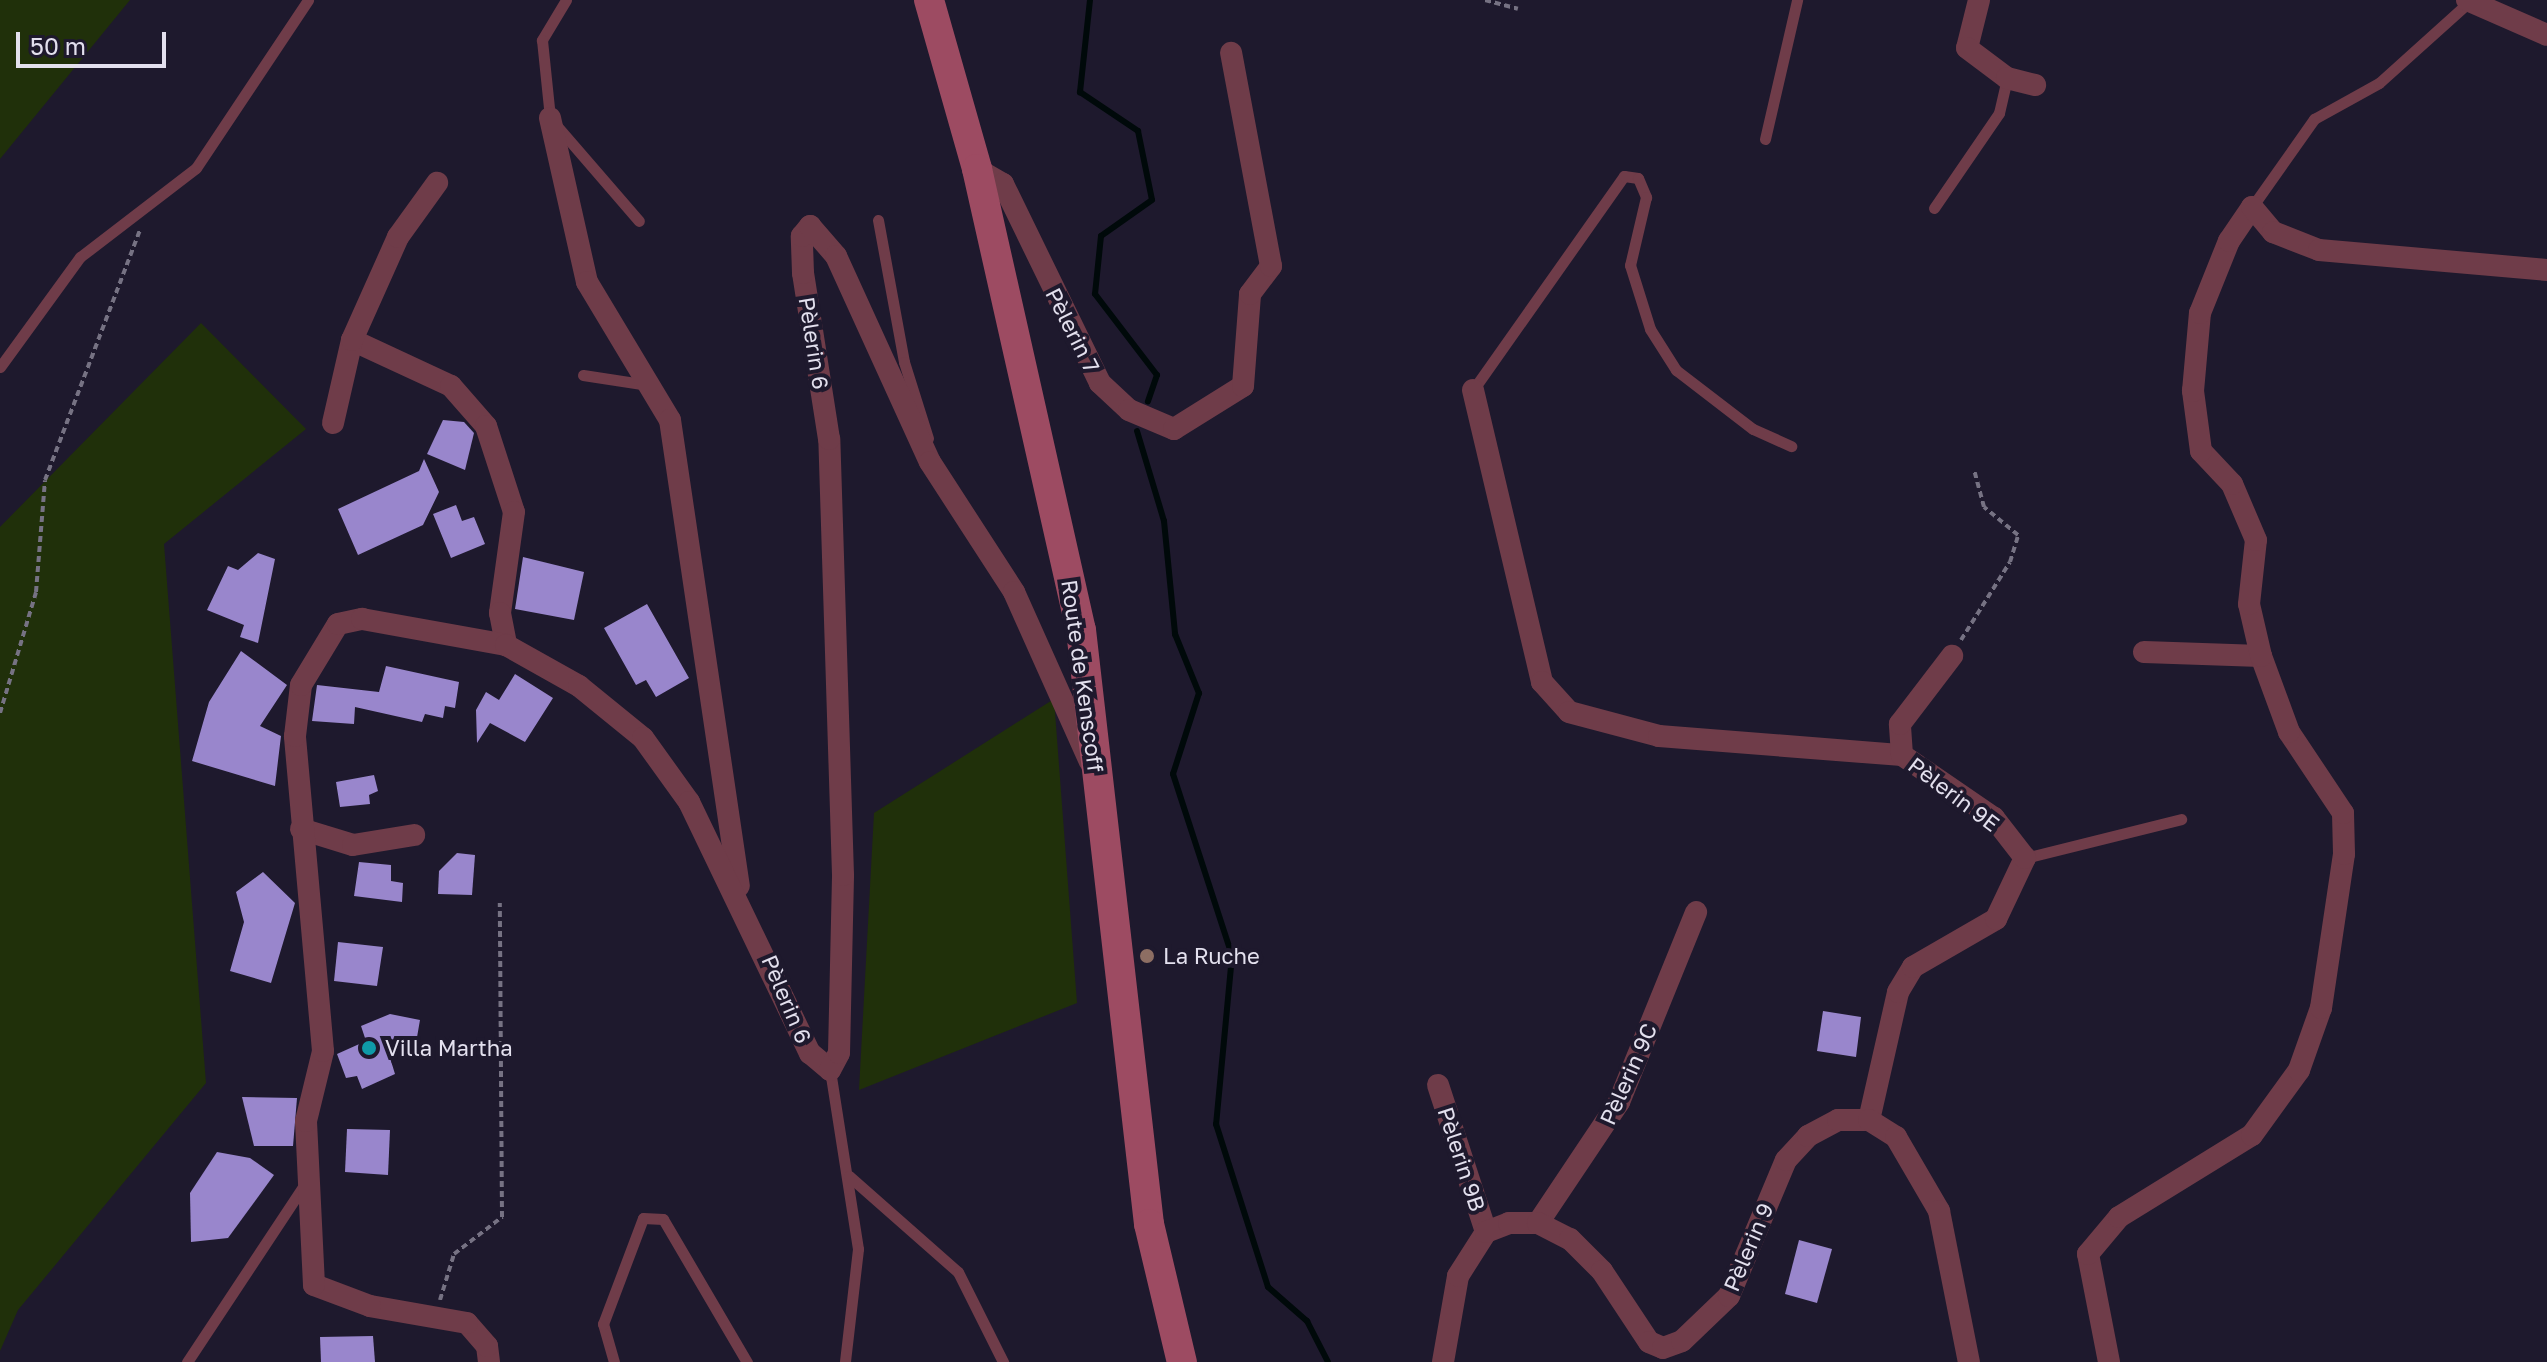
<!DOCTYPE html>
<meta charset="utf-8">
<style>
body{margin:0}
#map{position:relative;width:2547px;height:1362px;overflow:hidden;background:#1e192d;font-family:"Golos Text",sans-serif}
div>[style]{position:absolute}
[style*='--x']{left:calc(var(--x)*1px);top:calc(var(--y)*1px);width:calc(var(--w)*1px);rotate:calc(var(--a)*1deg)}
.green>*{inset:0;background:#20300a}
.stream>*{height:6px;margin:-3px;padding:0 3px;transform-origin:3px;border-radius:3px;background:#00090a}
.building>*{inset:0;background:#9986cc}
.path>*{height:4px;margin-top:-2px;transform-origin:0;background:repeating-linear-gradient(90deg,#767283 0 6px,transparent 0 10px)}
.lane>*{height:11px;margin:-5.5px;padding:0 5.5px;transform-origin:5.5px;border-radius:5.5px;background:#6f3c49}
.street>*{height:22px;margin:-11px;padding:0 11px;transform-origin:11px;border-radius:11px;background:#6f3c49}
.secondary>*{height:30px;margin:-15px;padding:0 15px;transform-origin:15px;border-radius:15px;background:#9d4b62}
.dots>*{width:22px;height:22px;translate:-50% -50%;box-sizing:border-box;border:4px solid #1e192d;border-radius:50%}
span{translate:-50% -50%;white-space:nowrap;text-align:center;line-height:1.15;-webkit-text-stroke:8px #1e192d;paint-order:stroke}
.street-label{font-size:22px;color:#e3e0ee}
.poi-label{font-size:22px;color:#e3e0ee}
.left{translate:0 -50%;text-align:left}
.scale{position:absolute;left:16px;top:32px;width:150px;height:36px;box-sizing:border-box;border:4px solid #e3e0ee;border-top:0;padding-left:10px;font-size:24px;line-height:28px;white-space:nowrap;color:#e3e0ee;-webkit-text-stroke:6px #1e192d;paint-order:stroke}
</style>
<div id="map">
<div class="green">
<div style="clip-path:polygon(0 0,130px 0,0 159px)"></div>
<div style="clip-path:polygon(201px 323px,306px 429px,164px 544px,206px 1083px,18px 1310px,0 1351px,0 527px)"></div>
<div style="clip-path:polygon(1054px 699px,1077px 1003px,859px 1090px,874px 813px)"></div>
</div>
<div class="stream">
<div style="--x:1090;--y:0;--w:93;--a:96.2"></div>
<div style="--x:1080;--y:92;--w:70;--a:33.9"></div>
<div style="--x:1138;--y:131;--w:70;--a:78.5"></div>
<div style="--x:1152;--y:200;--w:62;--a:144.8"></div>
<div style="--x:1101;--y:236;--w:58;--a:95.9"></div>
<div style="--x:1095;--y:294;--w:102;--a:52.6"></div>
<div style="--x:1157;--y:375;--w:28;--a:109"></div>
<div style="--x:1137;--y:431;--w:94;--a:73.3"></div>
<div style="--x:1164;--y:521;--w:114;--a:84.4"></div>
<div style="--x:1175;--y:634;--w:64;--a:67.9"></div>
<div style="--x:1199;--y:693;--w:85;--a:107.8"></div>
<div style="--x:1173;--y:774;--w:191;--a:72"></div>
<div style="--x:1232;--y:956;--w:169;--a:95.4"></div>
<div style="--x:1216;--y:1124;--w:171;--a:72.3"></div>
<div style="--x:1268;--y:1287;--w:52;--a:41.1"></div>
<div style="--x:1307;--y:1321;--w:46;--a:62.9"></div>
</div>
<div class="building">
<div style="clip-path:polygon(443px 420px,464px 422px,474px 433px,465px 470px,427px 454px)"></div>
<div style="clip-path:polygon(424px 459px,439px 492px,423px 525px,358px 555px,338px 509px,419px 471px)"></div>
<div style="clip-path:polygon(456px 505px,462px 521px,474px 517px,485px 544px,451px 558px,433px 514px)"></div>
<div style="clip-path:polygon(258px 553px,275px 559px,258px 643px,240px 637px,244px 625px,207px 610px,228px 566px,238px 570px)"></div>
<div style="clip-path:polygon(523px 557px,584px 572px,574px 620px,515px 609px)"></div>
<div style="clip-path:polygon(647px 604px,689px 678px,656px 697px,646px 680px,636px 685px,604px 628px)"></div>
<div style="clip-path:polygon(241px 651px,287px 685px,260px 726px,281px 736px,275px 786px,192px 761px,209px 702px)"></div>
<div style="clip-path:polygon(386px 666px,459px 682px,455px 708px,445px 706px,443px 718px,425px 714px,422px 722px,355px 707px,354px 724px,312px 721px,317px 685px,379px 692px)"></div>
<div style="clip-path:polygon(515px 674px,553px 698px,525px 742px,490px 723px,477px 743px,476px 710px,486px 692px,499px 700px)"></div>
<div style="clip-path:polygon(374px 775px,378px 791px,369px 795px,370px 804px,340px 807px,336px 782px)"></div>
<div style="clip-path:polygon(457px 853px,475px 855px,472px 895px,438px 894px,439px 871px)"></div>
<div style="clip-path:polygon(359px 862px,391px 865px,391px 881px,403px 883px,402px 902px,354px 896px)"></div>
<div style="clip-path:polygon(263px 872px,295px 903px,271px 983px,230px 971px,244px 922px,236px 892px)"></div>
<div style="clip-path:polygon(338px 942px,383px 947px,377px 986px,334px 981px)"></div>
<div style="clip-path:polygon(1823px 1011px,1861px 1017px,1856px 1057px,1817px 1051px)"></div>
<div style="clip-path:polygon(390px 1014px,420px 1020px,416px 1043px,384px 1038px,395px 1074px,362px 1089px,357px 1076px,346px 1078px,337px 1054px,366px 1041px,361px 1026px)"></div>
<div style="clip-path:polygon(242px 1097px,297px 1098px,293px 1146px,254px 1146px)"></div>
<div style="clip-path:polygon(347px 1129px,390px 1130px,388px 1175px,345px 1172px)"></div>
<div style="clip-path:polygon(217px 1152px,250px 1158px,274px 1175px,228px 1238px,191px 1242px,190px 1193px)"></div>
<div style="clip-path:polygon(1799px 1240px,1832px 1249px,1817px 1303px,1785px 1294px)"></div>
<div style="clip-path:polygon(373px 1336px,375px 1362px,321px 1362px,320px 1337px)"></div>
</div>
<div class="path">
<div style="--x:1485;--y:0;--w:34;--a:15"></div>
<div style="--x:1961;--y:640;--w:92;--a:-57.9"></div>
<div style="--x:2010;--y:562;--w:28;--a:-73"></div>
<div style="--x:2018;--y:535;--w:44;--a:-140.5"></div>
<div style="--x:1984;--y:507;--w:39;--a:-105"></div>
<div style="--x:0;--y:713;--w:126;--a:-73.4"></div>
<div style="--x:36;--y:592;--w:112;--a:-85.4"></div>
<div style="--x:45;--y:480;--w:267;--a:-69.2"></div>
<div style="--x:440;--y:1300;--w:48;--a:-73.1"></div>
<div style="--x:454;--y:1254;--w:61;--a:-37.6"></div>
<div style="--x:502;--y:1217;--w:314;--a:-90.4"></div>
</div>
<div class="lane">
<div style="--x:566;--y:0;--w:47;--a:121"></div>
<div style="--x:542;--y:40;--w:78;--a:84.1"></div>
<div style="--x:550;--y:118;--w:136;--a:49.2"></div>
<div style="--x:1765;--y:139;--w:143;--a:-77"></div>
<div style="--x:2252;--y:207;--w:108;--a:-54.8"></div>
<div style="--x:2314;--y:119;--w:74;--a:-29"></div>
<div style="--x:2379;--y:83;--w:122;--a:-42"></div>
<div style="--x:1934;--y:208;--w:115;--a:-55.6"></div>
<div style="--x:1999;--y:113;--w:36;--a:-77"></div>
<div style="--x:878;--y:220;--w:144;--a:79.6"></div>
<div style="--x:904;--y:362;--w:80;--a:72.5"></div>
<div style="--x:0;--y:367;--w:136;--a:-54"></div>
<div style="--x:80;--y:257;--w:146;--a:-37.5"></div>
<div style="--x:196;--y:168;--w:202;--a:-56.3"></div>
<div style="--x:583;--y:375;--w:66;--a:8.7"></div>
<div style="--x:1473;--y:390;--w:262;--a:-54.8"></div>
<div style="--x:1624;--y:176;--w:14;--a:8"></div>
<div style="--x:1638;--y:178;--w:21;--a:67"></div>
<div style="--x:1646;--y:197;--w:70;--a:103.2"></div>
<div style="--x:1630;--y:265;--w:67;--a:72.6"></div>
<div style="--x:1650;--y:329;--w:49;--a:57.6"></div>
<div style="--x:1676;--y:370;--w:97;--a:37.5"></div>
<div style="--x:1753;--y:429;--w:42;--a:24.1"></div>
<div style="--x:2025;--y:858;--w:161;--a:-14"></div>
<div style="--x:830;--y:1070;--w:181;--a:81.1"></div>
<div style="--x:858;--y:1249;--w:114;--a:96.6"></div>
<div style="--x:849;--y:1176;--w:145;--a:41.4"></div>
<div style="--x:958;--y:1272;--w:101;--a:63.4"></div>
<div style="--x:187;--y:1362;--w:214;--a:-56.5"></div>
<div style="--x:614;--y:1362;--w:40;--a:-106"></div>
<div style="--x:603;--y:1324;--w:113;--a:-69.3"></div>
<div style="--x:643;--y:1218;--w:20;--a:3"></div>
<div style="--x:663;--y:1219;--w:166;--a:59.6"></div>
</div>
<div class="street">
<div style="--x:1979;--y:0;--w:49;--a:104"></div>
<div style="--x:1967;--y:48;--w:50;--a:36.9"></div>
<div style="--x:2007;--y:78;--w:29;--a:14"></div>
<div style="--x:2467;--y:0;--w:87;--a:23.6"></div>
<div style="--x:550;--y:118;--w:168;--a:77.3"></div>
<div style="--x:587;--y:282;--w:161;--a:59"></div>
<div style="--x:670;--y:420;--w:471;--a:81.6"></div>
<div style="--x:977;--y:169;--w:30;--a:30"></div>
<div style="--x:1003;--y:184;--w:221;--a:64"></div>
<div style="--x:1100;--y:383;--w:40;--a:43"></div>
<div style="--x:1129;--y:410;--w:49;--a:22.9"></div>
<div style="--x:1174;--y:429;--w:81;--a:-31.9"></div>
<div style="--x:1243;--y:386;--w:92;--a:-85.6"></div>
<div style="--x:1250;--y:294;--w:35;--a:-53"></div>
<div style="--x:1271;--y:266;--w:217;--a:-100.6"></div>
<div style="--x:352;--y:340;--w:109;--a:24.9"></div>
<div style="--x:451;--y:386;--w:53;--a:48.8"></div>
<div style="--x:486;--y:426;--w:90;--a:72"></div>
<div style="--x:514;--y:512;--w:102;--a:97.9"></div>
<div style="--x:500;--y:613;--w:33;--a:79"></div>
<div style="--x:1473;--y:390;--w:300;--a:76.7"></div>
<div style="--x:1542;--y:682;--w:40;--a:48"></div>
<div style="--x:1569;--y:712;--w:93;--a:14.9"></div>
<div style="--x:1659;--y:736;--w:244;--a:4.5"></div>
<div style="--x:333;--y:423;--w:85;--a:-77.1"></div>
<div style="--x:352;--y:340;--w:113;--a:-65.9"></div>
<div style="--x:398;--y:237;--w:67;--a:-54.2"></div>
<div style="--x:2144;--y:652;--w:117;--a:2"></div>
<div style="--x:301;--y:829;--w:54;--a:17.1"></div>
<div style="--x:353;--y:845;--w:62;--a:-9.3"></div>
<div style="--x:1438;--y:1085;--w:155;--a:71.9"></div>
<div style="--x:1869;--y:1120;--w:131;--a:-77.2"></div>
<div style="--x:1898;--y:992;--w:29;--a:-59"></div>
<div style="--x:1913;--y:967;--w:96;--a:-30"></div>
<div style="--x:1996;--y:919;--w:68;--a:-64.6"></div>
<div style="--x:2025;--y:858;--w:51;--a:-127.8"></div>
<div style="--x:1994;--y:818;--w:112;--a:-145.6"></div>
<div style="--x:1902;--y:755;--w:31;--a:-94"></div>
<div style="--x:1900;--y:724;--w:86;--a:-52.6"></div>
<div style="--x:1538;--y:1223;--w:146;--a:-56.2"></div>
<div style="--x:1619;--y:1102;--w:205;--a:-67.9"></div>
<div style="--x:489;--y:1362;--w:16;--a:-97"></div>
<div style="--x:487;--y:1346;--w:30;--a:-131"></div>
<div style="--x:467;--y:1323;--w:98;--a:-170.1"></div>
<div style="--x:370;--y:1306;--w:60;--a:-159.4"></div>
<div style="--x:314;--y:1285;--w:164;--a:-92.8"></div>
<div style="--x:306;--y:1121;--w:72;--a:-76.3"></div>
<div style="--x:323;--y:1051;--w:316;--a:-95.1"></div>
<div style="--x:295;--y:736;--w:51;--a:-83.3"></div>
<div style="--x:301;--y:685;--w:71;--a:-58.8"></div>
<div style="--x:338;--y:624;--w:25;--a:-12"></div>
<div style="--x:362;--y:619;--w:146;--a:10.2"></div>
<div style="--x:506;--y:645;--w:84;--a:29.3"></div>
<div style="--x:579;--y:686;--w:82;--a:39.1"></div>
<div style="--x:643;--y:738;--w:79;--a:54.3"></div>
<div style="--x:689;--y:802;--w:279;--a:64.3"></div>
<div style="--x:810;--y:1053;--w:26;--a:40"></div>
<div style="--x:830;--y:1070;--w:19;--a:-62"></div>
<div style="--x:839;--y:1053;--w:178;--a:-88.7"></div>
<div style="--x:843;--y:875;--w:436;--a:-91.8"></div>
<div style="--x:829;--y:439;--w:168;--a:-98.9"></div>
<div style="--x:803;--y:273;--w:37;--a:-92"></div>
<div style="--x:802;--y:236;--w:13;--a:-51"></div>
<div style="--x:810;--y:226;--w:40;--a:49"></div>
<div style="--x:836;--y:256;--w:226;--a:65.5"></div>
<div style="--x:930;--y:462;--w:155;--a:57.1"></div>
<div style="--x:1014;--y:592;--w:186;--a:65.9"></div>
<div style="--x:1443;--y:1362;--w:87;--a:-80.1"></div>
<div style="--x:1458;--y:1276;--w:52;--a:-57.5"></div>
<div style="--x:1486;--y:1232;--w:25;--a:-21"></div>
<div style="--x:1509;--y:1223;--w:29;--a:0"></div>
<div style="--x:1538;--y:1223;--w:36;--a:27"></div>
<div style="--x:1570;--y:1239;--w:45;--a:45"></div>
<div style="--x:1602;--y:1271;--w:85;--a:56.5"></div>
<div style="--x:1649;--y:1342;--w:15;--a:23"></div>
<div style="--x:1663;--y:1348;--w:20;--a:-20"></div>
<div style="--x:1682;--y:1341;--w:65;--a:-43.8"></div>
<div style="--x:1729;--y:1296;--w:147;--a:-67.3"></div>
<div style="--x:1786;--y:1160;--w:33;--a:-47"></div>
<div style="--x:1808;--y:1136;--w:34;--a:-28"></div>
<div style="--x:1838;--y:1120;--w:31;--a:0"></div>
<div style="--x:1869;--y:1120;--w:32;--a:32"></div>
<div style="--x:1896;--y:1137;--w:86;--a:59.8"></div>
<div style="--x:1939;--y:1211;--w:154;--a:78.8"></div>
<div style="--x:2109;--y:1362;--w:110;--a:-101"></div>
<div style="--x:2088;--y:1254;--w:48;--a:-50"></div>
<div style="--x:2119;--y:1217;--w:156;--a:-31.7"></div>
<div style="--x:2252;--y:1135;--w:80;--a:-54.1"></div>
<div style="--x:2299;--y:1070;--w:66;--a:-70.5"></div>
<div style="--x:2321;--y:1008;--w:156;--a:-81.5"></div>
<div style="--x:2344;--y:854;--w:41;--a:-91.4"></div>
<div style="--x:2343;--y:813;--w:97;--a:-123.7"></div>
<div style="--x:2289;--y:732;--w:81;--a:-110.2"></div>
<div style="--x:2261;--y:656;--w:53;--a:-103"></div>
<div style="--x:2249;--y:604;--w:64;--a:-83.8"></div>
<div style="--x:2256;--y:540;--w:61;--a:-113.2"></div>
<div style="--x:2232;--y:484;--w:45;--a:-133.2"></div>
<div style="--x:2201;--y:451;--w:61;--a:-97.6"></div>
<div style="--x:2193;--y:391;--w:78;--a:-84.9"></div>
<div style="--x:2200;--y:313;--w:78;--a:-68.1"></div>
<div style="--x:2229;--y:241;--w:41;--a:-55.9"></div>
<div style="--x:2252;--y:207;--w:33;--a:50"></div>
<div style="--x:2273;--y:232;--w:49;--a:21.4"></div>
<div style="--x:2319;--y:250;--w:229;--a:5"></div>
</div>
<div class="secondary">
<div style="--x:929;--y:0;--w:176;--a:74.1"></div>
<div style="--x:977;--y:169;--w:473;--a:77.3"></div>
<div style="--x:1081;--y:630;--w:598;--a:83.47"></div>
<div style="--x:1149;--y:1224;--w:142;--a:76.6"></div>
</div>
<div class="dots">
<div style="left:1147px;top:956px;background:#8d6e63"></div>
<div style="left:369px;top:1048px;background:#0f9aa8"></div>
</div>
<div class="street-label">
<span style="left:1073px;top:330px;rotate:63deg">Pèlerin 7</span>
<span style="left:814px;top:343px;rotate:81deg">Pèlerin 6</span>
<span style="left:1083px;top:676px;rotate:82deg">Route de Kenscoff</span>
<span style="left:1954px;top:794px;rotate:37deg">Pèlerin 9E</span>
<span style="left:787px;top:999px;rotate:67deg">Pèlerin 6</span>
<span style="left:1628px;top:1074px;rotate:-66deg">Pèlerin 9C</span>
<span style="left:1462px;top:1159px;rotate:72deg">Pèlerin 9B</span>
<span style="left:1748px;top:1247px;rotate:-67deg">Pèlerin 9</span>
</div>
<div class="poi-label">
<span class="left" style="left:1163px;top:956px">La Ruche</span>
<span class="left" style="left:385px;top:1048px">Villa Martha</span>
</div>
<div class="scale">50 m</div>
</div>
